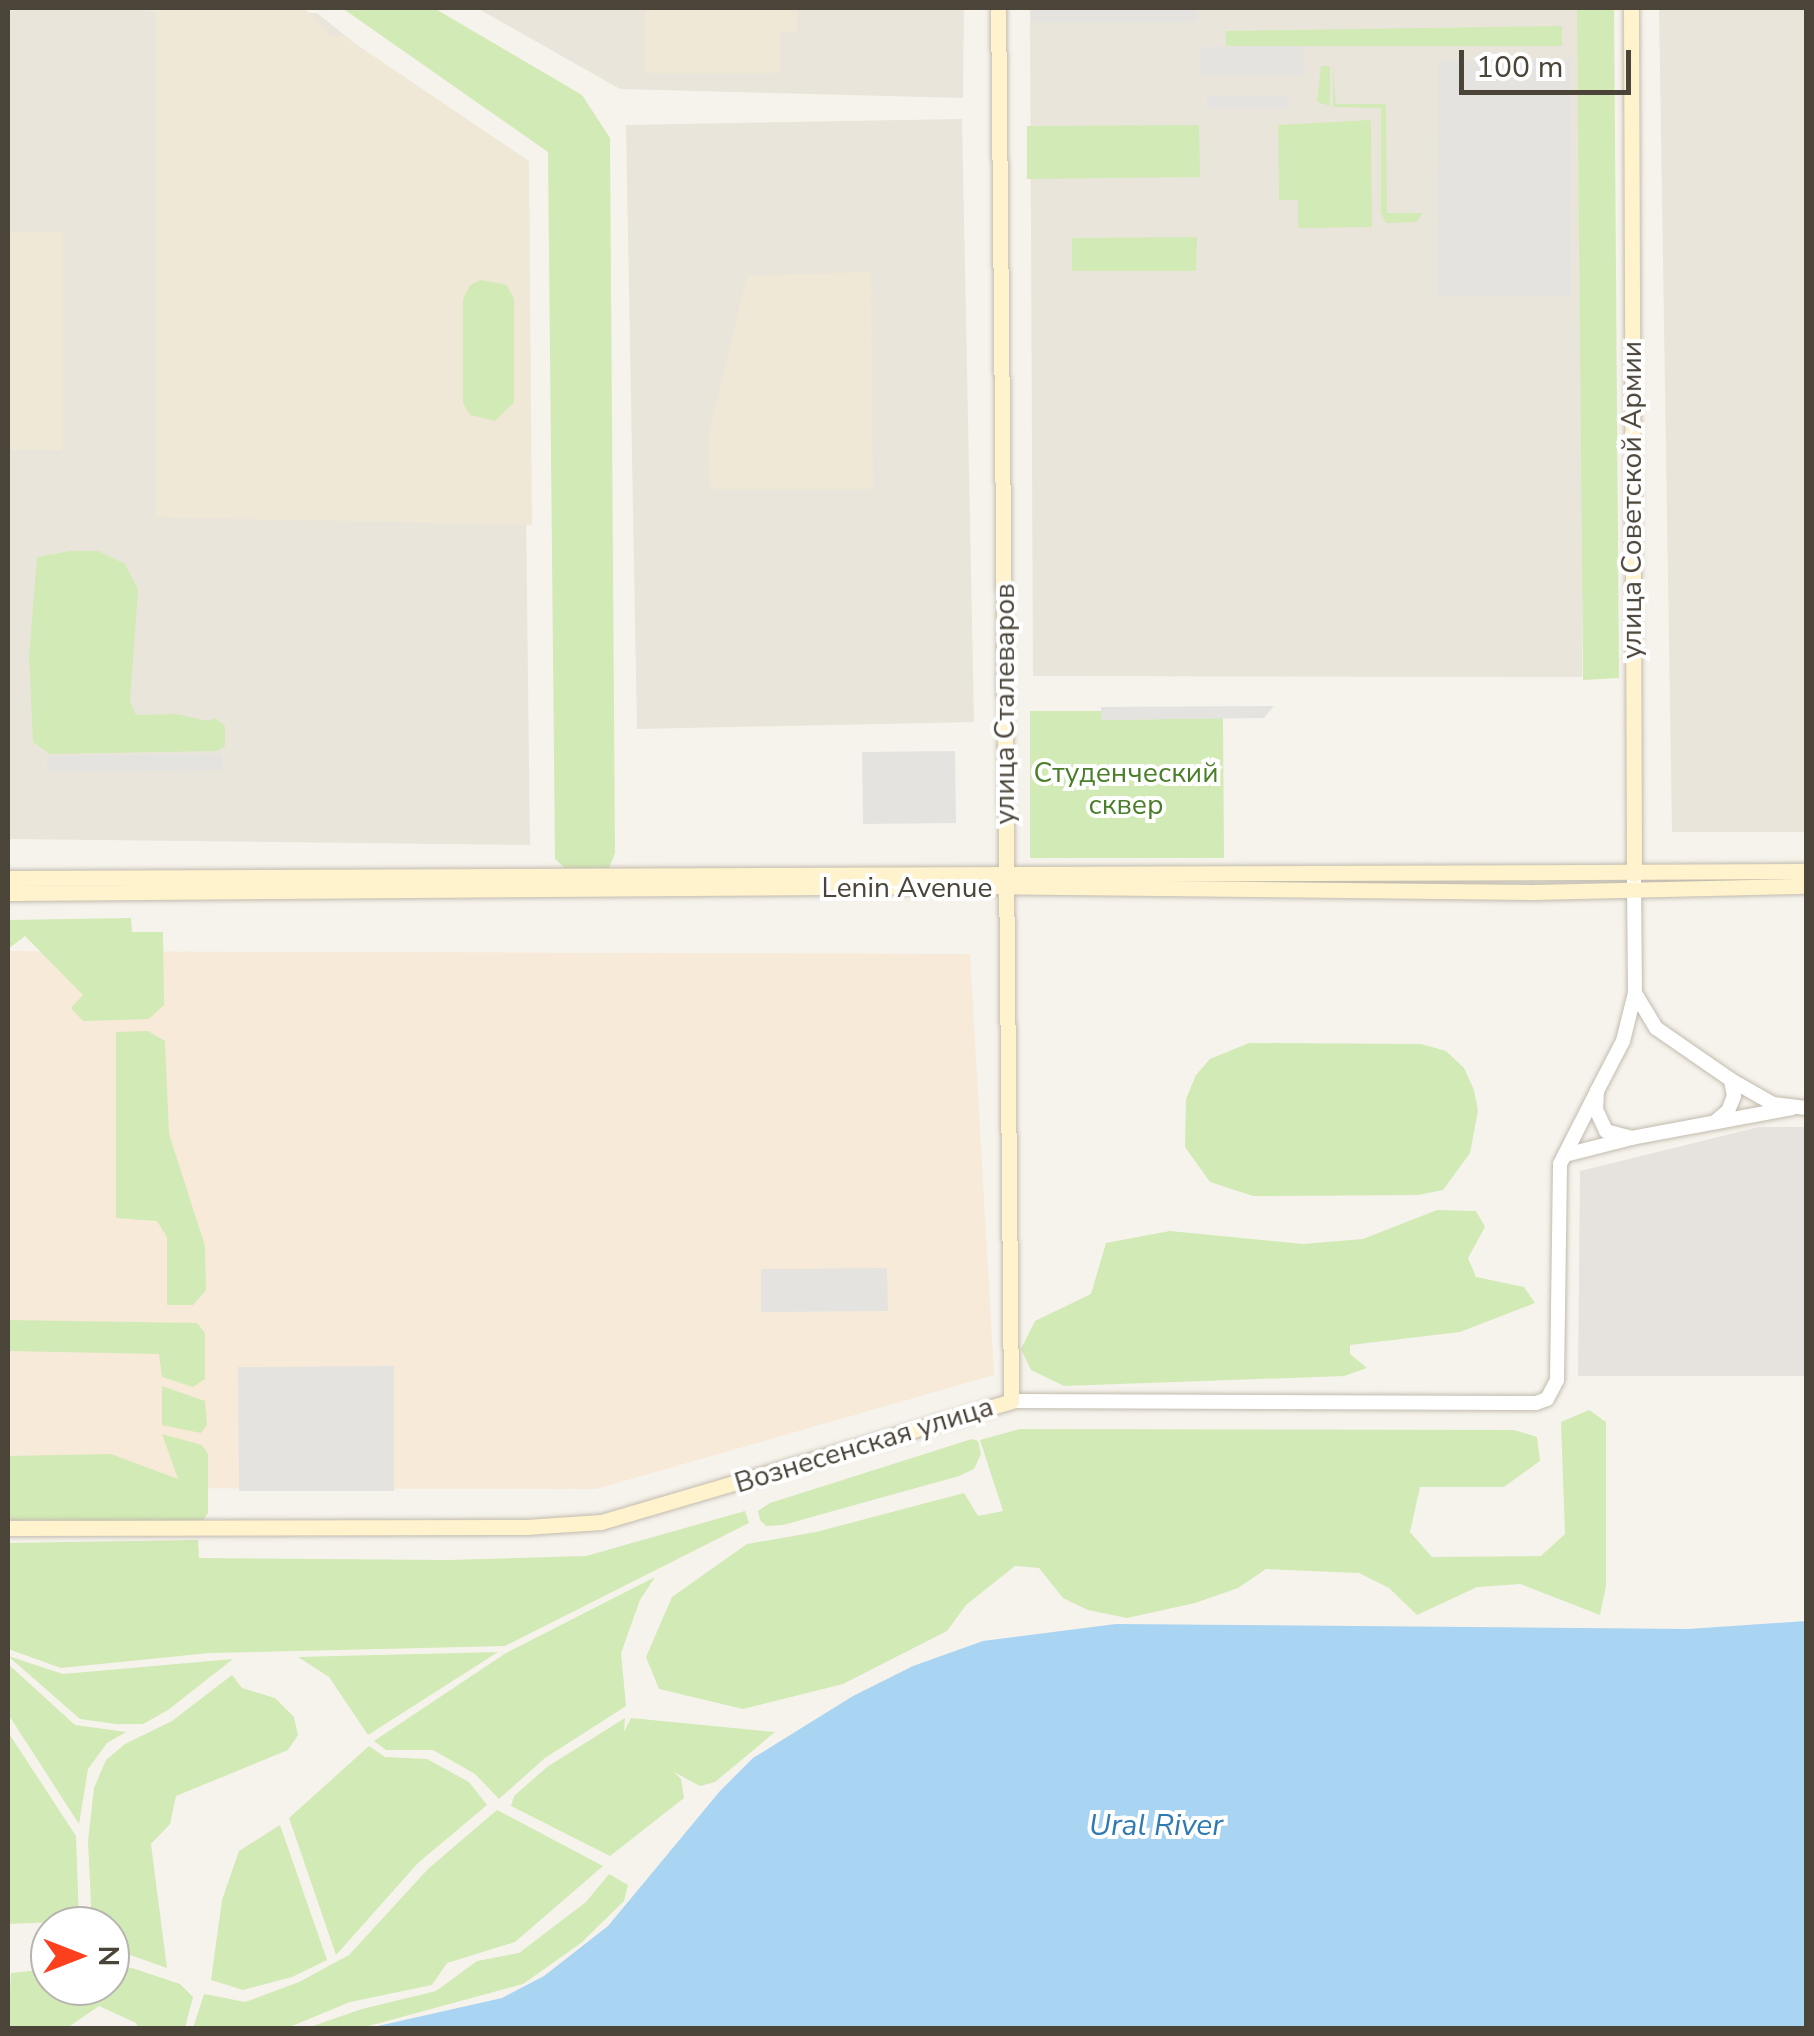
<!DOCTYPE html>
<meta charset="utf-8">
<style>
body{margin:0}
#map{position:relative;width:1814px;height:2036px;overflow:hidden;background:#f6f3ec;font-family:"Nunito Sans",sans-serif}
div>[style]{position:absolute}
[style*='--x']{left:calc(var(--x)*1px);top:calc(var(--y)*1px);width:calc(var(--w)*1px);rotate:calc(var(--a)*1deg)}
.residential>*{inset:0;background:#eae5da}
.commercial>*{inset:0;background:#f7ead8}
.industrial>*{inset:0;background:#e6e2dd}
.education>*{inset:0;background:#efe8d6}
.green>*{inset:0;background:#d2eab5}
.parking>*{inset:0;background:#e5e3e0}
.water>*{inset:0;background:#a9d4f2}
.roads{filter:drop-shadow(0 0 2px #c2bbae) drop-shadow(0 0 2px #c2bbae)}
.tertiary>*{height:14px;margin:-7px;padding:0 7px;transform-origin:7px;border-radius:7px;background:#fff}
.secondary>*{height:15px;margin:-7.5px;padding:0 7.5px;transform-origin:7.5px;border-radius:7.5px;background:#fff3cd}
span{translate:-50% -50%;white-space:nowrap;text-align:center;line-height:1.15;-webkit-text-stroke:8px #fff;paint-order:stroke}
.street-label{font-size:28px;color:#4b4439}
.park-label{font-size:28px;color:#4a7f2a}
.water-label{font-size:30px;color:#2e7ab2;font-style:italic}
.frame{position:absolute;inset:0;border:10px solid #4b4439;pointer-events:none}
.north{position:absolute;left:30px;top:1906px;width:100px;height:100px;box-sizing:border-box;background:#fff;border:2px solid #b7b4b0;border-radius:50%;rotate:90deg;font-size:28px;font-weight:700;line-height:40px;text-align:center;color:#4b4439}
.north::after{content:'';display:block;margin:auto;width:35px;height:45px;background:#fc3f1d;clip-path:polygon(50% 0,100% 100%,50% 72%,0 100%)}
.scale{position:absolute;left:1459px;top:50px;width:172px;height:45px;box-sizing:border-box;border:5px solid #4b4439;border-top:0;padding-left:12px;font-size:30px;line-height:35px;white-space:nowrap;color:#4b4439;-webkit-text-stroke:8px #fff;paint-order:stroke}
</style>
<div id="map">
<div class="residential">
<div style="clip-path:polygon(8px 8px,317px 13px,522px 177px,530px 845px,8px 839px)"></div>
<div style="clip-path:polygon(477px 8px,964px 8px,963px 98px,620px 89px)"></div>
<div style="clip-path:polygon(1030px 8px,1586px 8px,1582px 677px,1033px 676px)"></div>
<div style="clip-path:polygon(1659px 8px,1806px 8px,1806px 832px,1672px 832px)"></div>
<div style="clip-path:polygon(962px 119px,974px 722px,637px 729px,626px 125px)"></div>
</div>
<div class="commercial">
<div style="clip-path:polygon(8px 951px,970px 954px,994px 1375px,596px 1489px,8px 1488px)"></div>
</div>
<div class="industrial">
<div style="clip-path:polygon(1759px 1127px,1806px 1127px,1806px 1376px,1578px 1376px,1580px 1171px)"></div>
</div>
<div class="education">
<div style="clip-path:polygon(304px 8px,331px 36px,344px 36px,529px 161px,532px 525px,156px 517px,156px 9px)"></div>
<div style="clip-path:polygon(645px 8px,797px 8px,797px 31px,780px 32px,780px 73px,645px 73px)"></div>
<div style="clip-path:polygon(8px 232px,62px 232px,62px 450px,8px 450px)"></div>
<div style="clip-path:polygon(871px 272px,873px 489px,710px 489px,709px 433px,747px 276px)"></div>
</div>
<div class="green">
<div style="clip-path:polygon(342px 8px,434px 8px,582px 95px,610px 138px,615px 853px,609px 868px,565px 868px,555px 859px,548px 152px)"></div>
<div style="clip-path:polygon(1577px 8px,1614px 8px,1619px 678px,1583px 680px)"></div>
<div style="clip-path:polygon(1562px 26px,1562px 46px,1226px 46px,1226px 31px)"></div>
<div style="clip-path:polygon(1321px 66px,1330px 66px,1330px 106px,1317px 102px)"></div>
<div style="clip-path:polygon(1333px 66px,1336px 104px,1386px 104px,1387px 213px,1423px 213px,1416px 222px,1386px 223px,1381px 213px,1381px 108px,1333px 107px)"></div>
<div style="clip-path:polygon(1371px 120px,1372px 227px,1298px 228px,1298px 200px,1279px 200px,1278px 125px)"></div>
<div style="clip-path:polygon(1199px 125px,1200px 177px,1027px 179px,1027px 126px)"></div>
<div style="clip-path:polygon(1197px 237px,1196px 271px,1072px 271px,1072px 238px)"></div>
<div style="clip-path:polygon(481px 280px,507px 285px,514px 299px,514px 402px,495px 421px,470px 415px,463px 403px,463px 299px,470px 285px)"></div>
<div style="clip-path:polygon(70px 551px,98px 551px,125px 564px,138px 589px,130px 701px,136px 715px,176px 714px,208px 721px,215px 718px,225px 726px,225px 746px,216px 751px,50px 754px,33px 742px,29px 656px,37px 557px)"></div>
<div style="clip-path:polygon(1030px 711px,1101px 711px,1102px 720px,1223px 718px,1224px 858px,1030px 858px)"></div>
<div style="clip-path:polygon(131px 918px,132px 932px,163px 932px,164px 1005px,149px 1019px,83px 1021px,71px 1008px,83px 995px,25px 936px,8px 949px,8px 920px)"></div>
<div style="clip-path:polygon(148px 1031px,165px 1041px,169px 1134px,205px 1246px,206px 1290px,193px 1305px,167px 1305px,167px 1237px,157px 1221px,116px 1218px,116px 1032px)"></div>
<div style="clip-path:polygon(1249px 1043px,1421px 1044px,1446px 1051px,1464px 1068px,1474px 1090px,1478px 1111px,1470px 1153px,1443px 1190px,1418px 1195px,1253px 1196px,1210px 1182px,1185px 1147px,1186px 1099px,1196px 1075px,1210px 1059px)"></div>
<div style="clip-path:polygon(1437px 1210px,1476px 1211px,1485px 1227px,1468px 1258px,1476px 1277px,1524px 1287px,1535px 1303px,1460px 1332px,1350px 1345px,1350px 1354px,1367px 1368px,1344px 1376px,1064px 1386px,1031px 1370px,1021px 1349px,1035px 1321px,1091px 1294px,1106px 1243px,1170px 1231px,1303px 1244px,1363px 1239px)"></div>
<div style="clip-path:polygon(8px 1320px,197px 1323px,205px 1333px,205px 1379px,193px 1387px,162px 1377px,159px 1354px,8px 1351px)"></div>
<div style="clip-path:polygon(162px 1386px,205px 1401px,207px 1425px,201px 1433px,162px 1425px)"></div>
<div style="clip-path:polygon(1589px 1410px,1606px 1422px,1606px 1586px,1600px 1615px,1520px 1584px,1477px 1587px,1417px 1615px,1389px 1588px,1359px 1573px,1266px 1569px,1238px 1588px,1195px 1603px,1127px 1618px,1088px 1610px,1063px 1598px,1039px 1568px,1015px 1566px,966px 1605px,947px 1631px,843px 1684px,743px 1709px,659px 1689px,646px 1657px,672px 1597px,747px 1544px,816px 1532px,964px 1493px,978px 1516px,1003px 1511px,980px 1440px,1020px 1429px,1514px 1430px,1537px 1437px,1540px 1461px,1504px 1487px,1420px 1487px,1410px 1532px,1432px 1557px,1541px 1556px,1565px 1534px,1561px 1422px)"></div>
<div style="clip-path:polygon(162px 1434px,202px 1445px,208px 1454px,208px 1513px,202px 1522px,8px 1520px,8px 1456px,111px 1454px,178px 1479px)"></div>
<div style="clip-path:polygon(972px 1439px,978px 1441px,981px 1454px,974px 1469px,959px 1476px,783px 1525px,766px 1526px,760px 1520px,758px 1511px,770px 1503px)"></div>
<div style="clip-path:polygon(745px 1511px,749px 1523px,505px 1646px,209px 1653px,61px 1668px,8px 1649px,8px 1543px,198px 1540px,199px 1558px,449px 1560px,586px 1556px)"></div>
<div style="clip-path:polygon(655px 1577px,640px 1600px,621px 1653px,626px 1706px,545px 1758px,499px 1799px,475px 1774px,433px 1750px,386px 1750px,374px 1741px,506px 1653px)"></div>
<div style="clip-path:polygon(498px 1652px,368px 1735px,329px 1677px,298px 1657px)"></div>
<div style="clip-path:polygon(8px 1656px,63px 1674px,233px 1659px,168px 1710px,143px 1724px,116px 1724px,80px 1719px)"></div>
<div style="clip-path:polygon(8px 1664px,75px 1725px,126px 1732px,107px 1743px,88px 1769px,79px 1824px,8px 1714px)"></div>
<div style="clip-path:polygon(232px 1675px,242px 1688px,275px 1698px,294px 1717px,298px 1735px,288px 1750px,176px 1796px,170px 1824px,151px 1844px,167px 1968px,110px 1948px,110px 1926px,92px 1926px,88px 1841px,94px 1788px,106px 1760px,125px 1744px,172px 1721px)"></div>
<div style="clip-path:polygon(625px 1718px,624px 1732px,631px 1718px,775px 1732px,715px 1782px,700px 1786px,674px 1772px,681px 1779px,684px 1798px,610px 1856px,511px 1806px,514px 1796px,547px 1767px)"></div>
<div style="clip-path:polygon(8px 1732px,76px 1836px,79px 1921px,8px 1924px)"></div>
<div style="clip-path:polygon(369px 1746px,385px 1757px,427px 1759px,469px 1782px,487px 1805px,418px 1863px,336px 1955px,289px 1818px)"></div>
<div style="clip-path:polygon(497px 1810px,603px 1866px,515px 1942px,447px 1963px,432px 1985px,350px 2002px,287px 2028px,193px 2028px,204px 1994px,245px 2002px,299px 1982px,349px 1955px,428px 1869px)"></div>
<div style="clip-path:polygon(280px 1825px,327px 1960px,292px 1977px,243px 1990px,211px 1980px,222px 1900px,239px 1851px)"></div>
<div style="clip-path:polygon(609px 1874px,628px 1885px,624px 1901px,581px 1943px,523px 1984px,365px 2027px,307px 2028px,362px 2009px,436px 1991px,477px 1961px,519px 1953px,586px 1902px)"></div>
<div style="clip-path:polygon(110px 1968px,132px 1968px,180px 1984px,193px 1997px,185px 2028px,138px 2028px,136px 2023px,99px 2006px,67px 2028px,8px 2028px,11px 1973px,50px 1969px,50px 1986px,110px 1986px)"></div>
</div>
<div class="parking">
<div style="clip-path:polygon(1031px 8px,1197px 8px,1197px 22px,1031px 22px)"></div>
<div style="clip-path:polygon(1303px 46px,1304px 75px,1200px 75px,1200px 47px)"></div>
<div style="clip-path:polygon(1438px 60px,1571px 60px,1571px 296px,1437px 296px)"></div>
<div style="clip-path:polygon(1207px 96px,1288px 96px,1289px 109px,1207px 109px)"></div>
<div style="clip-path:polygon(1274px 706px,1264px 718px,1101px 720px,1101px 707px)"></div>
<div style="clip-path:polygon(955px 751px,956px 823px,863px 824px,862px 752px)"></div>
<div style="clip-path:polygon(222px 754px,222px 770px,47px 772px,47px 756px)"></div>
<div style="clip-path:polygon(887px 1268px,888px 1311px,761px 1312px,761px 1269px)"></div>
<div style="clip-path:polygon(394px 1366px,394px 1491px,239px 1491px,238px 1367px)"></div>
</div>
<div class="water">
<div style="clip-path:polygon(1806px 1621px,1806px 2028px,369px 2028px,502px 1998px,544px 1976px,608px 1926px,720px 1791px,753px 1758px,853px 1696px,913px 1666px,983px 1641px,1116px 1624px,1688px 1629px)"></div>
</div>
<div class="roads">
<div class="tertiary">
<div style="--x:1634;--y:879;--w:114;--a:89.5"></div>
<div style="--x:1792;--y:1108;--w:163;--a:169.4"></div>
<div style="--x:1632;--y:1138;--w:27;--a:-165"></div>
<div style="--x:1606;--y:1131;--w:23;--a:-115"></div>
<div style="--x:1596;--y:1110;--w:19;--a:-87"></div>
<div style="--x:1597;--y:1091;--w:56;--a:-62.5"></div>
<div style="--x:1623;--y:1041;--w:49;--a:-76"></div>
<div style="--x:1635;--y:993;--w:41;--a:59"></div>
<div style="--x:1656;--y:1028;--w:91;--a:34.7"></div>
<div style="--x:1731;--y:1080;--w:48;--a:29.7"></div>
<div style="--x:1773;--y:1104;--w:33;--a:7"></div>
<div style="--x:1716;--y:1121;--w:16;--a:-40"></div>
<div style="--x:1728;--y:1111;--w:16;--a:-68"></div>
<div style="--x:1734;--y:1096;--w:16;--a:-101"></div>
<div style="--x:1565;--y:1155;--w:65;--a:-14.3"></div>
<div style="--x:1011;--y:1401;--w:525;--a:0.22"></div>
<div style="--x:1536;--y:1403;--w:12;--a:-20"></div>
<div style="--x:1547;--y:1399;--w:21;--a:-62"></div>
<div style="--x:1557;--y:1380;--w:216;--a:-89.2"></div>
<div style="--x:1560;--y:1164;--w:82;--a:-63.1"></div>
</div>
<div class="secondary">
<div style="--x:1631;--y:8;--w:866;--a:89.8"></div>
<div style="--x:8;--y:878;--w:1798;--a:-0.22"></div>
<div style="--x:8;--y:893;--w:965;--a:-0.42"></div>
<div style="--x:973;--y:886;--w:561;--a:0.61"></div>
<div style="--x:1534;--y:892;--w:272;--a:-1.3"></div>
<div style="--x:8;--y:1528;--w:518;--a:-0.11"></div>
<div style="--x:526;--y:1527;--w:75;--a:-3.8"></div>
<div style="--x:601;--y:1522;--w:427;--a:-16.4"></div>
<div style="--x:1011;--y:1401;--w:1393;--a:-90.53"></div>
</div>
</div>
<div class="street-label">
<span style="left:1632px;top:500px;rotate:-90deg">улица Советской Армии</span>
<span style="left:1005px;top:704px;rotate:-90deg">улица Сталеваров</span>
<span style="left:907px;top:888px">Lenin Avenue</span>
<span style="left:864px;top:1445px;rotate:-17deg">Вознесенская улица</span>
</div>
<div class="park-label">
<span style="left:1126px;top:789px">Студенческий<br>сквер</span>
</div>
<div class="water-label">
<span style="left:1156px;top:1826px">Ural River</span>
</div>
<div class="frame"></div>
<div class="north">N</div>
<div class="scale">100 m</div>
</div>
